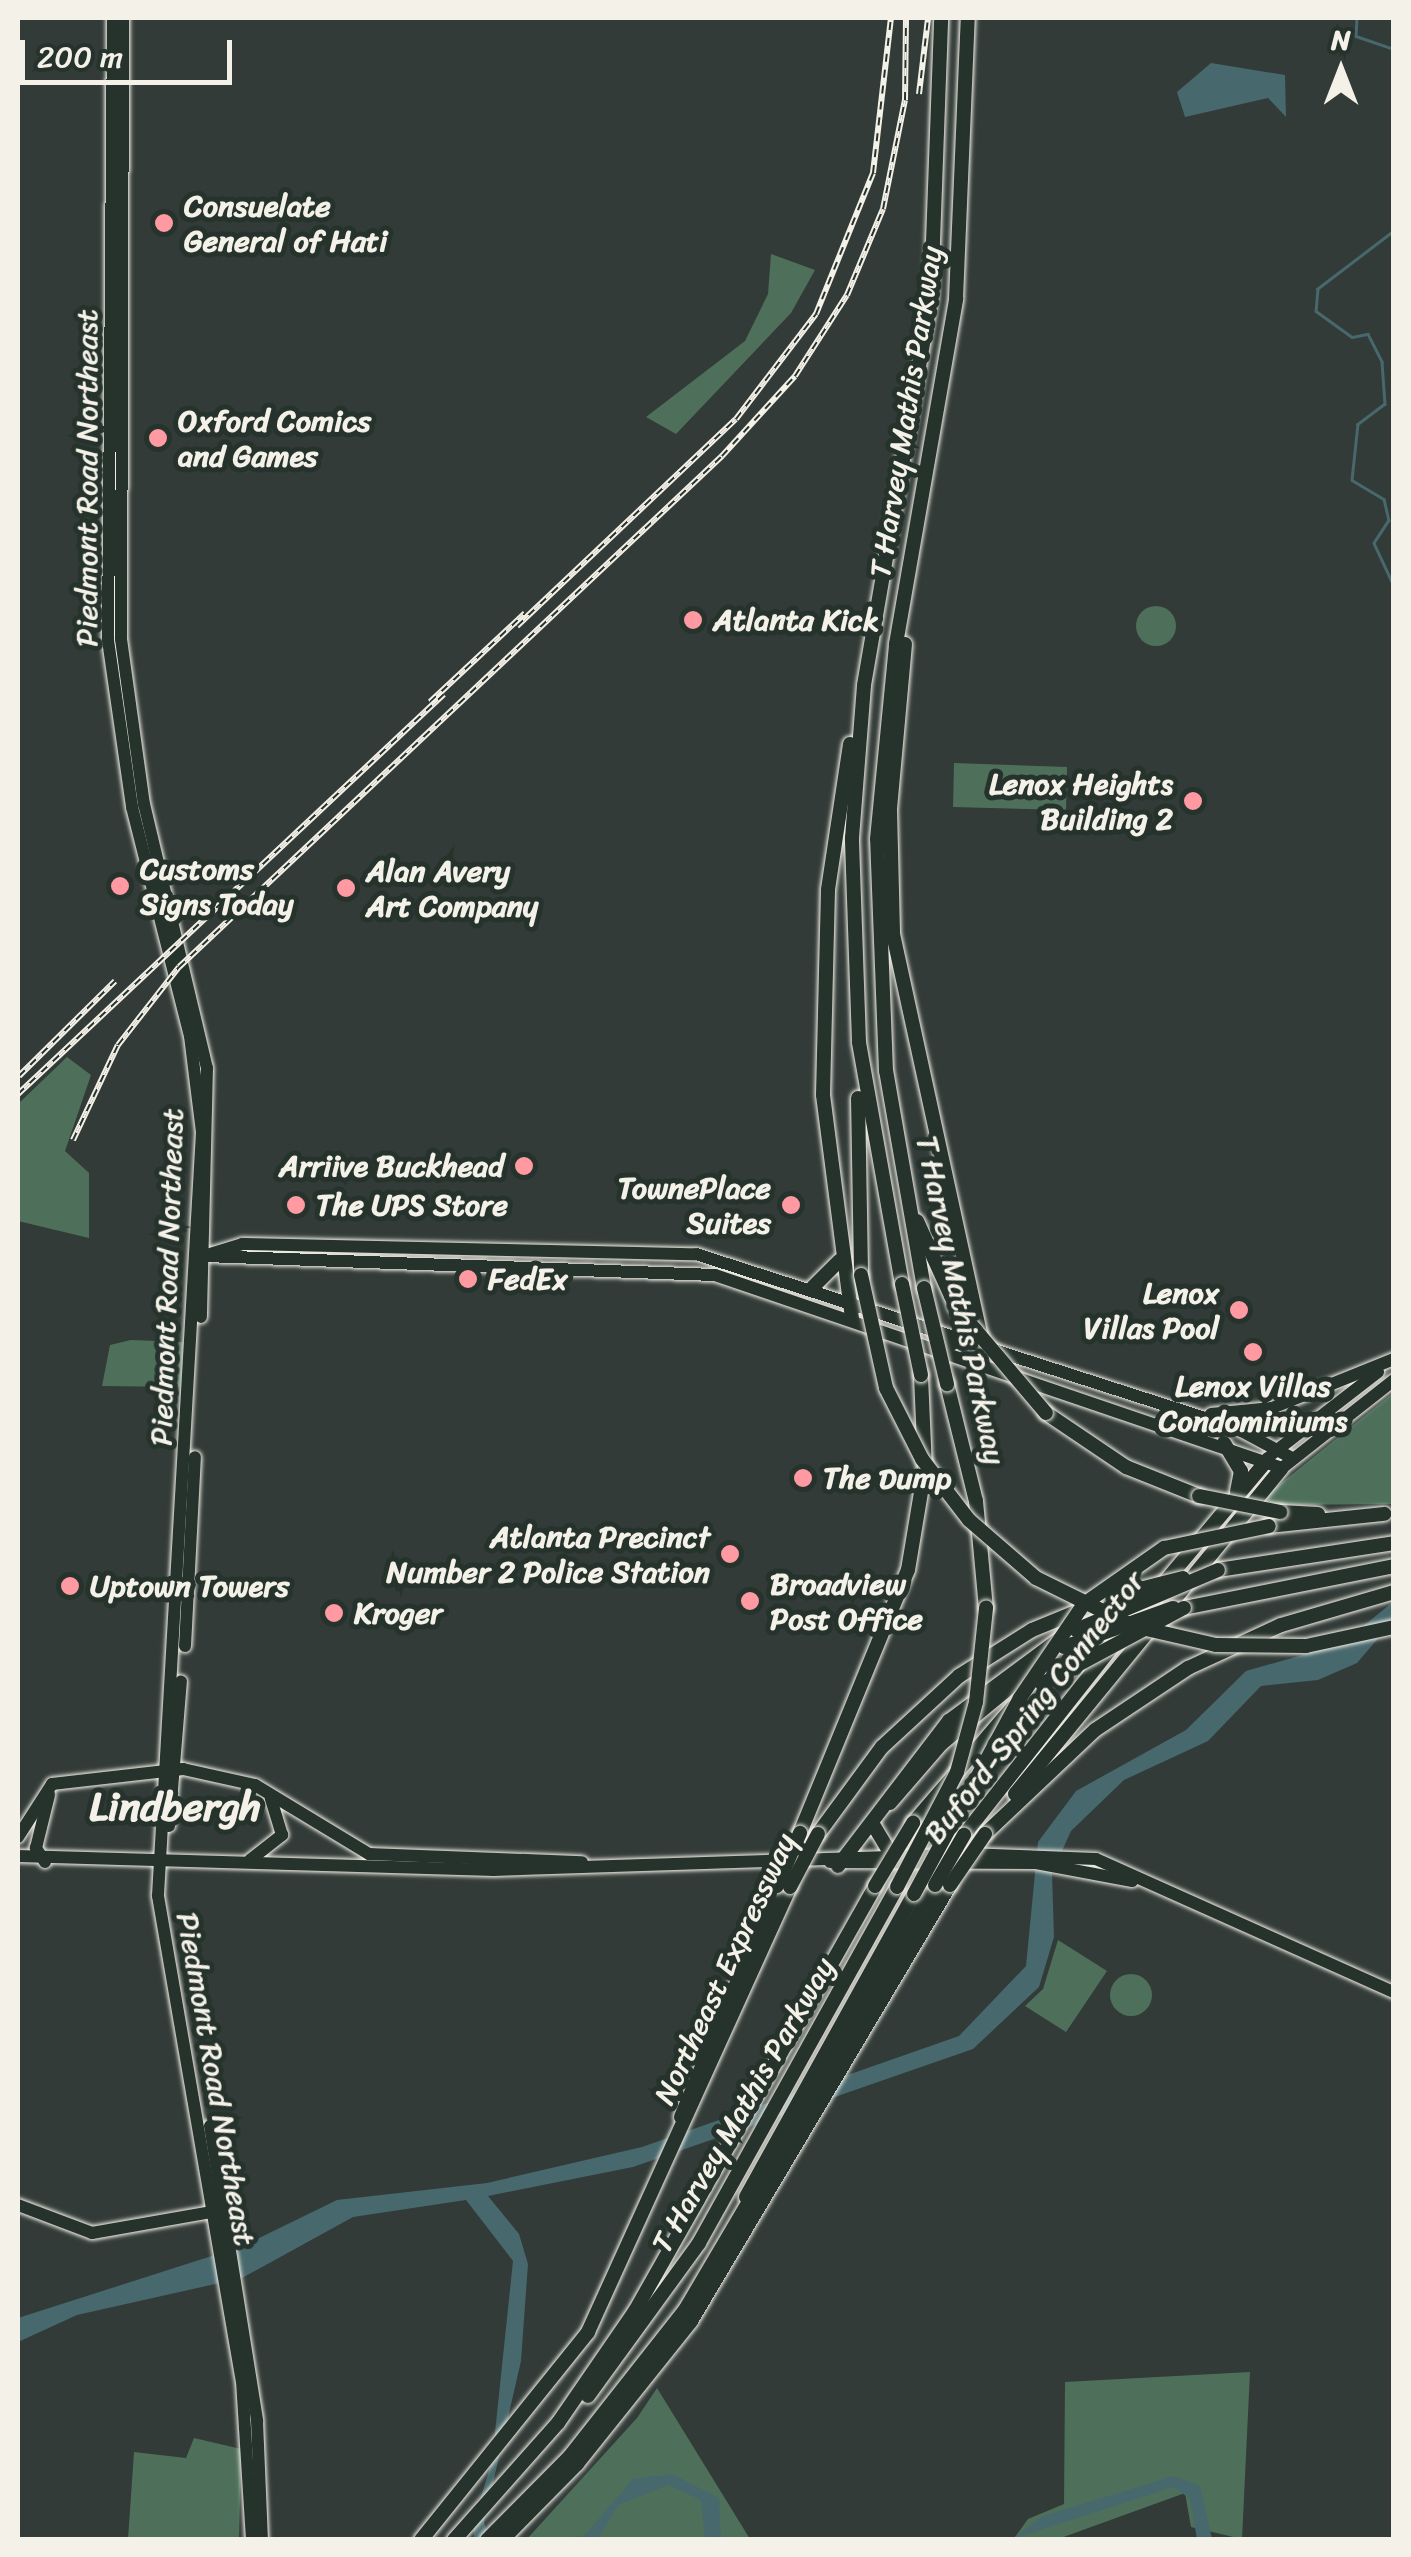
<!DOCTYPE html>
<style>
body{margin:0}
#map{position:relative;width:1411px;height:2557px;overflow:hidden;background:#323b38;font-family:Sriracha,sans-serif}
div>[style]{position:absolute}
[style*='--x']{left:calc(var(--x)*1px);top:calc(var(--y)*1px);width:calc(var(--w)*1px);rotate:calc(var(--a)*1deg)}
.green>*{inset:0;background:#4e705b}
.round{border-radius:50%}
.water>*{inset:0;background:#47686d}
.stream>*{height:2.5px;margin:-1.25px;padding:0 1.25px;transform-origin:1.25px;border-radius:1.25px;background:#47686d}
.roads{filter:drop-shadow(0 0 2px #f4f1e8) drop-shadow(0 0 2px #f4f1e8)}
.major>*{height:12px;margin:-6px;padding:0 6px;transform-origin:6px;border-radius:6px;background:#26332d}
.highway>*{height:14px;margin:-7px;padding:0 7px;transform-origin:7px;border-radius:7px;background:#26332d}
.rail>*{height:6px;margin-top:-3px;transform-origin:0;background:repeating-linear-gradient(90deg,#26332d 0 8px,#f4f1e8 0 16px);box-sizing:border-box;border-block:2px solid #f4f1e8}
.bridges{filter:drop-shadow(0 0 2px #f4f1e8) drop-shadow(0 0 2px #f4f1e8)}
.highway-bridge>*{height:14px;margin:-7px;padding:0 7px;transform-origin:7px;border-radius:7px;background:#26332d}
.dots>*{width:28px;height:28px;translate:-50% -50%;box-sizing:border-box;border:5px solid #26332d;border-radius:50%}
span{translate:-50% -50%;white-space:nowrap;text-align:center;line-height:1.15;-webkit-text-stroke:10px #26332d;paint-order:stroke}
.poi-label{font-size:30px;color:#f4f1e8;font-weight:700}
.left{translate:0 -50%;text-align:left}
.right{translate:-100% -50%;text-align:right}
.street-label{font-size:30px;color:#f4f1e8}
.district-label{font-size:40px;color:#f4f1e8;font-weight:700}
.frame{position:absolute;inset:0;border:20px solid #f4f1e8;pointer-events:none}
.north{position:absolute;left:1291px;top:20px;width:100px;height:100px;-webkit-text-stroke:8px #26332d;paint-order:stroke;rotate:0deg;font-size:28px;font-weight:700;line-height:40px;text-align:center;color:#f4f1e8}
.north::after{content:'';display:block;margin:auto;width:35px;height:45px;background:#f4f1e8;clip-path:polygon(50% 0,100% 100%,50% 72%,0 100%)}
.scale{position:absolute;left:20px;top:40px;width:212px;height:45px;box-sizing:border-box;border:5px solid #f4f1e8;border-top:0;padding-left:12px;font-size:30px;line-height:35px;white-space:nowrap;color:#f4f1e8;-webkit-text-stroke:8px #26332d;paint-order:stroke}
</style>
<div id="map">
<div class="green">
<div style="clip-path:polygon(771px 254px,815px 270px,791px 313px,676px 434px,646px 417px,745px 341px,768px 294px)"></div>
<div class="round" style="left:1136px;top:606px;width:40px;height:40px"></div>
<div style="clip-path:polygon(954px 763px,1067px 767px,1066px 810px,953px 807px)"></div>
<div style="clip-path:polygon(67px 1057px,91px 1075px,65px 1151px,89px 1173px,89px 1238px,18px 1221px,18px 1104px)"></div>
<div style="clip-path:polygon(131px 1340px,183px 1342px,180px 1387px,102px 1386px,110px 1345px)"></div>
<div style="clip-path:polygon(1393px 1393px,1393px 1504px,1275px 1505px,1264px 1497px)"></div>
<div style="clip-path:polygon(1058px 1940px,1107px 1971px,1066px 2032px,1025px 2006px,1043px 1989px)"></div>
<div class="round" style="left:1110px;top:1974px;width:42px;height:42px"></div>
<div style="clip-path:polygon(1250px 2372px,1242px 2539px,1191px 2527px,1185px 2493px,1058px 2539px,1013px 2540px,1028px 2519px,1064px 2504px,1065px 2382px)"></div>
<div style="clip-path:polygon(657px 2388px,750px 2539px,526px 2540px,637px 2418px)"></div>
<div style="clip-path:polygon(194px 2438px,241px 2449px,239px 2539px,128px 2539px,134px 2452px,186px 2458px)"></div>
</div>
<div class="water">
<div style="clip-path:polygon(1211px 63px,1285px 75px,1286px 117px,1268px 98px,1185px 117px,1177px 92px)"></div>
<div style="clip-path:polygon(1393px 1602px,1393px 1621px,1357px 1663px,1318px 1680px,1261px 1686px,1208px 1741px,1124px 1780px,1071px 1831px,1052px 1873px,1054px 1937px,1039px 1987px,973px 2049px,633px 2167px,488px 2196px,519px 2234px,528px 2264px,521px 2361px,484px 2522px,489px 2539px,474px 2539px,473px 2523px,492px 2461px,513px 2261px,466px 2200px,353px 2217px,242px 2278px,77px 2315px,18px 2342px,18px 2318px,243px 2246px,337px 2200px,487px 2183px,642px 2147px,959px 2036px,1026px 1966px,1038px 1842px,1076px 1791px,1186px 1730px,1246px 1671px,1341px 1644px)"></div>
<div style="clip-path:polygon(672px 2474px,719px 2498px,721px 2539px,705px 2539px,701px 2500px,668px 2485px,618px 2505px,598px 2539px,541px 2539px,584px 2536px,633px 2479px)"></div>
<div style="clip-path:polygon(1173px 2476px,1200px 2486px,1212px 2539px,1197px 2539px,1190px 2499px,1174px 2487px,1012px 2539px,1043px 2516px)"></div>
</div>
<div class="stream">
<div style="--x:1357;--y:18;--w:18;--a:93"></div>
<div style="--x:1356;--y:36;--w:40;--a:18.9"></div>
<div style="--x:1394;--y:75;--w:21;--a:90"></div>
<div style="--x:1394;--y:231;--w:96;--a:142.7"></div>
<div style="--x:1318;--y:289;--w:22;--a:95"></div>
<div style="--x:1316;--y:311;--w:44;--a:35.8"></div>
<div style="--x:1352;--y:337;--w:16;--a:-11"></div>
<div style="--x:1368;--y:334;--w:31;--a:63"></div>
<div style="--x:1382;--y:362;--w:42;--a:85.9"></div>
<div style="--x:1385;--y:404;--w:34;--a:143"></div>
<div style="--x:1358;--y:424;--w:56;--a:96.1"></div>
<div style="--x:1352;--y:480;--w:37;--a:31"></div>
<div style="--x:1384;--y:499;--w:22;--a:77"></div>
<div style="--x:1389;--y:520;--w:27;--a:123"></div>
<div style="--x:1374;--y:543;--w:47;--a:65.1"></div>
</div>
<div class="roads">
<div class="major">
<div style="--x:113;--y:18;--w:622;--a:90.46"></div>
<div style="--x:108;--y:640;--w:169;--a:81.8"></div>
<div style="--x:132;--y:807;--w:236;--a:75.8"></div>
<div style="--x:190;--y:1036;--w:97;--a:82.9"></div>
<div style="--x:202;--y:1132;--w:765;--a:93.3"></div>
<div style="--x:158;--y:1896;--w:492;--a:80.2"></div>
<div style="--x:242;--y:2381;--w:159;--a:86.4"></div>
<div style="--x:123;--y:18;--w:621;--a:90.18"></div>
<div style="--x:121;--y:639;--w:167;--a:82.1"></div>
<div style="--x:144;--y:804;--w:271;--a:76.6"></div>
<div style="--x:207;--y:1068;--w:249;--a:91.4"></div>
<div style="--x:210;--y:1254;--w:34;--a:-17"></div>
<div style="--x:242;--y:1244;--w:454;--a:1.3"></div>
<div style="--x:696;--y:1254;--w:567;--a:17.86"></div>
<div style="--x:1236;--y:1428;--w:61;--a:28.2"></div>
<div style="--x:206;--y:1256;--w:509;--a:2.14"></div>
<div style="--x:715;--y:1275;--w:599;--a:18.8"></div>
<div style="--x:1282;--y:1468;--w:142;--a:-38.2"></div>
<div style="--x:1211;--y:1414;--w:61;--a:-5.6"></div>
<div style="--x:1272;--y:1408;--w:131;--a:-21.9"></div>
<div style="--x:1272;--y:1454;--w:134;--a:-37.7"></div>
<div style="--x:185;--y:1646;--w:189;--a:-87"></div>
<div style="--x:169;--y:1826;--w:145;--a:-85.3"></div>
<div style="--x:18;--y:1837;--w:63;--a:-57.3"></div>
<div style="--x:52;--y:1784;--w:132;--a:-6.5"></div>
<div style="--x:183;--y:1769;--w:74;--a:12.5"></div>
<div style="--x:255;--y:1785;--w:133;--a:31.2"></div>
<div style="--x:369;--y:1854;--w:213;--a:2.2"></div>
<div style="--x:967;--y:1854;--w:129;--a:2.2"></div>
<div style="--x:1096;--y:1859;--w:326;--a:24.1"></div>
<div style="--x:18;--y:1856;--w:476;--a:1.7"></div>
<div style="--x:494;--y:1870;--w:448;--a:-1.9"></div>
<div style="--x:250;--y:1860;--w:41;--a:-38"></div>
<div style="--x:282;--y:1835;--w:39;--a:-107"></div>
<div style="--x:45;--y:1862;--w:17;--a:-123"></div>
<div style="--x:36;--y:1848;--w:55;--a:-76.2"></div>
<div style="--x:830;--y:1862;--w:206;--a:0.3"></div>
<div style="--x:1036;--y:1863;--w:98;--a:10.6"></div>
<div style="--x:210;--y:2126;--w:299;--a:80.9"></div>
<div style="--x:257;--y:2421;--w:119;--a:87.6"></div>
<div style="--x:18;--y:2205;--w:79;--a:20.7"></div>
<div style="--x:92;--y:2233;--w:132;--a:-10"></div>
</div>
<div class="highway">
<div style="--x:905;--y:644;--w:166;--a:95.2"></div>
<div style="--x:890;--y:809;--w:125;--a:88.6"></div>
<div style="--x:893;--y:934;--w:412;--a:77.7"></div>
<div style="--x:850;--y:744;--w:148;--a:98.6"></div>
<div style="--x:828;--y:890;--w:205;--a:91.4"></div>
<div style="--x:823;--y:1095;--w:225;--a:82.6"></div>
<div style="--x:858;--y:1098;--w:177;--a:89"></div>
<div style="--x:917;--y:1221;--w:94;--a:65.6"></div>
<div style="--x:902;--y:1284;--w:246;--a:-100.1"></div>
<div style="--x:859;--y:1042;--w:204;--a:-92"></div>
<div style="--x:852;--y:838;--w:153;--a:-85.5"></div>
<div style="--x:864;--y:685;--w:395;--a:-80.2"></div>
<div style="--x:931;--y:296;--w:278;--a:-87.9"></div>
<div style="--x:813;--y:1287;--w:37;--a:-45"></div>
<div style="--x:924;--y:1288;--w:220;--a:-99.9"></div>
<div style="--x:886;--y:1071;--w:232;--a:-92.2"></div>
<div style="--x:877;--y:839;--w:196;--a:-84.4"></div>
<div style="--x:896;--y:644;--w:350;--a:-80.1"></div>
<div style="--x:956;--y:299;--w:281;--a:-87.6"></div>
<div style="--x:943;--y:1348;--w:25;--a:-27"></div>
<div style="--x:965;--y:1337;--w:21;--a:-71"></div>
<div style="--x:947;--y:1384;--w:121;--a:76.1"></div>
<div style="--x:976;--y:1501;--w:107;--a:84.7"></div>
<div style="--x:1046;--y:1413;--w:97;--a:34"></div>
<div style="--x:1126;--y:1467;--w:79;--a:21.7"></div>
<div style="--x:1224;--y:1443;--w:33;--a:59"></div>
<div style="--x:1241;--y:1471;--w:21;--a:101"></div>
<div style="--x:1280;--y:1512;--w:38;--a:3"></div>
<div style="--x:1269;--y:1526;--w:116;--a:-6"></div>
<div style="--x:1218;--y:1570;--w:178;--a:-8.7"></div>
<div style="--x:1159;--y:1589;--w:170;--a:-50"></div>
<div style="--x:1184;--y:1608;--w:214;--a:-11.3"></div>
<div style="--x:1015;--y:1794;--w:421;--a:-50.7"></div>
<div style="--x:890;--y:1803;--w:79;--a:-49.1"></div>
<div style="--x:942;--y:1743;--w:134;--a:-39.5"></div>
<div style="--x:913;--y:1823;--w:153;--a:-49.2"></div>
<div style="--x:874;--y:1826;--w:35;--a:59"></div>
<div style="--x:800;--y:1833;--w:284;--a:-67.7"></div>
<div style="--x:908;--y:1570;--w:103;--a:-80.5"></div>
<div style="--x:925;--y:1468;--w:93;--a:-92.5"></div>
<div style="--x:818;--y:1834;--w:108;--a:-53.7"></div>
<div style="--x:882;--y:1747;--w:105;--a:-42.7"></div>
<div style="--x:959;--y:1676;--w:86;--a:-32.2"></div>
<div style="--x:1032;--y:1630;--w:95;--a:-22.2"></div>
<div style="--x:985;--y:1834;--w:151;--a:-43.4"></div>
<div style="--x:1095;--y:1730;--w:112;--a:-33.7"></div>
<div style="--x:1188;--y:1668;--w:102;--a:-24.8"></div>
<div style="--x:1281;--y:1625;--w:118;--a:-16.3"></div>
<div style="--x:964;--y:1835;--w:238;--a:-51.8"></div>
<div style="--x:838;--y:1866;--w:183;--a:-52.6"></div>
<div style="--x:949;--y:1721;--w:141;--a:-36.6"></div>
<div style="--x:681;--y:2117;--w:250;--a:-67.4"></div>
<div style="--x:746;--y:2197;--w:346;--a:-61"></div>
<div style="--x:588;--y:2396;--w:189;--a:-54"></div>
<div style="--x:699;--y:2243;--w:407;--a:-60.9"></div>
<div style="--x:421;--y:2540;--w:267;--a:-51.2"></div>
<div style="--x:588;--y:2332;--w:489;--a:-65.6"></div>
<div style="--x:454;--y:2540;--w:157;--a:-48.4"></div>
<div style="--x:558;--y:2423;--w:136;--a:-55.5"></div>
<div style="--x:635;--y:2311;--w:488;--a:-60.5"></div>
<div style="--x:487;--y:2540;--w:118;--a:-45.3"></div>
<div style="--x:570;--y:2456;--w:186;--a:-51.8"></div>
<div style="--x:685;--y:2310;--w:493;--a:-59.5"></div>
<div style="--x:502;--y:2540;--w:107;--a:-45.4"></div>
<div style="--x:577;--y:2464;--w:183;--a:-51.4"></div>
<div style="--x:691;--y:2321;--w:507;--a:-59.29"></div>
</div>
</div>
<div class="rail">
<div style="--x:919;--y:94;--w:77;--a:-83.2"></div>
<div style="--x:517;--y:626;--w:301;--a:-43.4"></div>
<div style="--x:736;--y:419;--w:132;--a:-52.7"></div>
<div style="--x:816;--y:314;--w:152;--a:-68"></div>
<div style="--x:873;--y:173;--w:156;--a:-83.4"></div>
<div style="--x:430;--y:702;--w:130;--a:-43.1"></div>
<div style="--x:19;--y:1076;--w:135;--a:-44.7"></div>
<div style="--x:18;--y:1094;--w:584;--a:-43.2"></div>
<div style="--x:73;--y:1140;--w:105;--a:-64.7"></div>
<div style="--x:118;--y:1045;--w:99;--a:-52"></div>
<div style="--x:179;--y:967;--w:746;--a:-43.26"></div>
<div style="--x:722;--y:456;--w:108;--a:-47.6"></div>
<div style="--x:795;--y:376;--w:96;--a:-57.3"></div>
<div style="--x:847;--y:295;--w:93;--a:-67.3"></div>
<div style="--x:883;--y:209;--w:111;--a:-78.6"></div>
<div style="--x:905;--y:100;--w:82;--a:-89.3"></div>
</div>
<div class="bridges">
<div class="highway-bridge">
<div style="--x:861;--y:1275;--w:116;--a:77.5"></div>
<div style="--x:886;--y:1388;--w:80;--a:63.1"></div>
<div style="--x:922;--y:1459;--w:77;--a:52.4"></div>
<div style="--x:969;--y:1520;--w:89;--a:40.9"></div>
<div style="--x:1036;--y:1578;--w:108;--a:26.3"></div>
<div style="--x:1133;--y:1626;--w:85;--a:12.9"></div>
<div style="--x:1216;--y:1645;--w:90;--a:0.6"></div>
<div style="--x:1306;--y:1646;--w:90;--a:-12.2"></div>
<div style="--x:902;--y:1284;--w:93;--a:78.2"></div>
<div style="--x:924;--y:1288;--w:99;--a:76.5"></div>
<div style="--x:956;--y:1307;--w:139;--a:49.7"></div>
<div style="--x:1199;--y:1496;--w:83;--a:11.2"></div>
<div style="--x:1120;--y:1594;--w:65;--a:-14.3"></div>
<div style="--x:1076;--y:1630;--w:154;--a:-22.9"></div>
<div style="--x:1064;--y:1647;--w:116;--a:-19.7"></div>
<div style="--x:1042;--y:1684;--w:161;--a:-28.2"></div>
<div style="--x:935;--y:1885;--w:58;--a:-59.9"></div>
<div style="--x:950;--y:1885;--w:62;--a:-55.5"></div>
<div style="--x:777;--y:1886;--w:58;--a:-66.5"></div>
<div style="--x:875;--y:1886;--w:74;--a:-58.9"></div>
<div style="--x:790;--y:1887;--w:60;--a:-62.2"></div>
<div style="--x:897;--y:1887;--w:130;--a:-62.4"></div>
<div style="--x:957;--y:1772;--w:73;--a:-74.8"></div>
<div style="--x:976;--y:1702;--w:95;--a:-83.9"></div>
<div style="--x:914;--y:1894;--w:223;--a:-61.6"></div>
<div style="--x:1020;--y:1698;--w:114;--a:-55.8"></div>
<div style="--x:1084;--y:1604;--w:98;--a:-35"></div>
<div style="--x:1164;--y:1548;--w:107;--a:-11.8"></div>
</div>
</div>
<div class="dots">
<div style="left:164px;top:223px;background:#ff9aa2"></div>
<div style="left:158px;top:438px;background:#ff9aa2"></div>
<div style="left:693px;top:620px;background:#ff9aa2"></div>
<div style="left:1193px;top:801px;background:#ff9aa2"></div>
<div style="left:120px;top:886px;background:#ff9aa2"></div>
<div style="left:346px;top:888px;background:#ff9aa2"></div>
<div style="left:524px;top:1166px;background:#ff9aa2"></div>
<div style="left:296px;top:1205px;background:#ff9aa2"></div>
<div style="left:791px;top:1205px;background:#ff9aa2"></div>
<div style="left:468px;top:1279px;background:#ff9aa2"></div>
<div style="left:1239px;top:1310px;background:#ff9aa2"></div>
<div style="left:1253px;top:1352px;background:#ff9aa2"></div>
<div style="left:803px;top:1478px;background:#ff9aa2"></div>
<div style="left:730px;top:1554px;background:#ff9aa2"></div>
<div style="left:70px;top:1586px;background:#ff9aa2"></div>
<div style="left:750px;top:1601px;background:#ff9aa2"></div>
<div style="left:334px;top:1613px;background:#ff9aa2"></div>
</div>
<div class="poi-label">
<span class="left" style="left:184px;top:223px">Consuelate<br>General of Hati</span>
<span class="left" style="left:178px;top:438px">Oxford Comics<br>and Games</span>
<span class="left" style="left:713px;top:620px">Atlanta Kick</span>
<span class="right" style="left:1173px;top:801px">Lenox Heights<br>Building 2</span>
<span class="left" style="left:140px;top:886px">Customs<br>Signs Today</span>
<span class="left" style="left:366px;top:888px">Alan Avery<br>Art Company</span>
<span class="right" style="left:504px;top:1166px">Arriive Buckhead</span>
<span class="right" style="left:771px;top:1205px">TownePlace<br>Suites</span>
<span class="left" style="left:316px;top:1205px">The UPS Store</span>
<span class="left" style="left:488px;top:1279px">FedEx</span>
<span class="right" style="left:1219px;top:1310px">Lenox<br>Villas Pool</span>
<span style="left:1253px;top:1403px">Lenox Villas<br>Condominiums</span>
<span class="left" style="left:823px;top:1478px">The Dump</span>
<span class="right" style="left:710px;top:1554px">Atlanta Precinct<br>Number 2 Police Station</span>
<span class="left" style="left:770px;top:1601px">Broadview<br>Post Office</span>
<span class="left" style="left:90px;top:1586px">Uptown Towers</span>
<span class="left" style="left:354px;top:1613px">Kroger</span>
</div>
<div class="street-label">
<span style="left:906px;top:412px;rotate:-81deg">T Harvey Mathis Parkway</span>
<span style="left:87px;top:478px;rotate:-90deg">Piedmont Road Northeast</span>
<span style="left:167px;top:1277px;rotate:-88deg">Piedmont Road Northeast</span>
<span style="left:961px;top:1300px;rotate:78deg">T Harvey Mathis Parkway</span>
<span style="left:1034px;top:1707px;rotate:-52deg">Buford-Spring Connector</span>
<span style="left:725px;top:1969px;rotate:-65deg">Northeast Expressway</span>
<span style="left:216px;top:2079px;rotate:80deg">Piedmont Road Northeast</span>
<span style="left:743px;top:2105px;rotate:-60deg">T Harvey Mathis Parkway</span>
</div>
<div class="district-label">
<span style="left:175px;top:1807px">Lindbergh</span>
</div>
<div class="frame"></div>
<div class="north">N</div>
<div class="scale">200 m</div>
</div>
